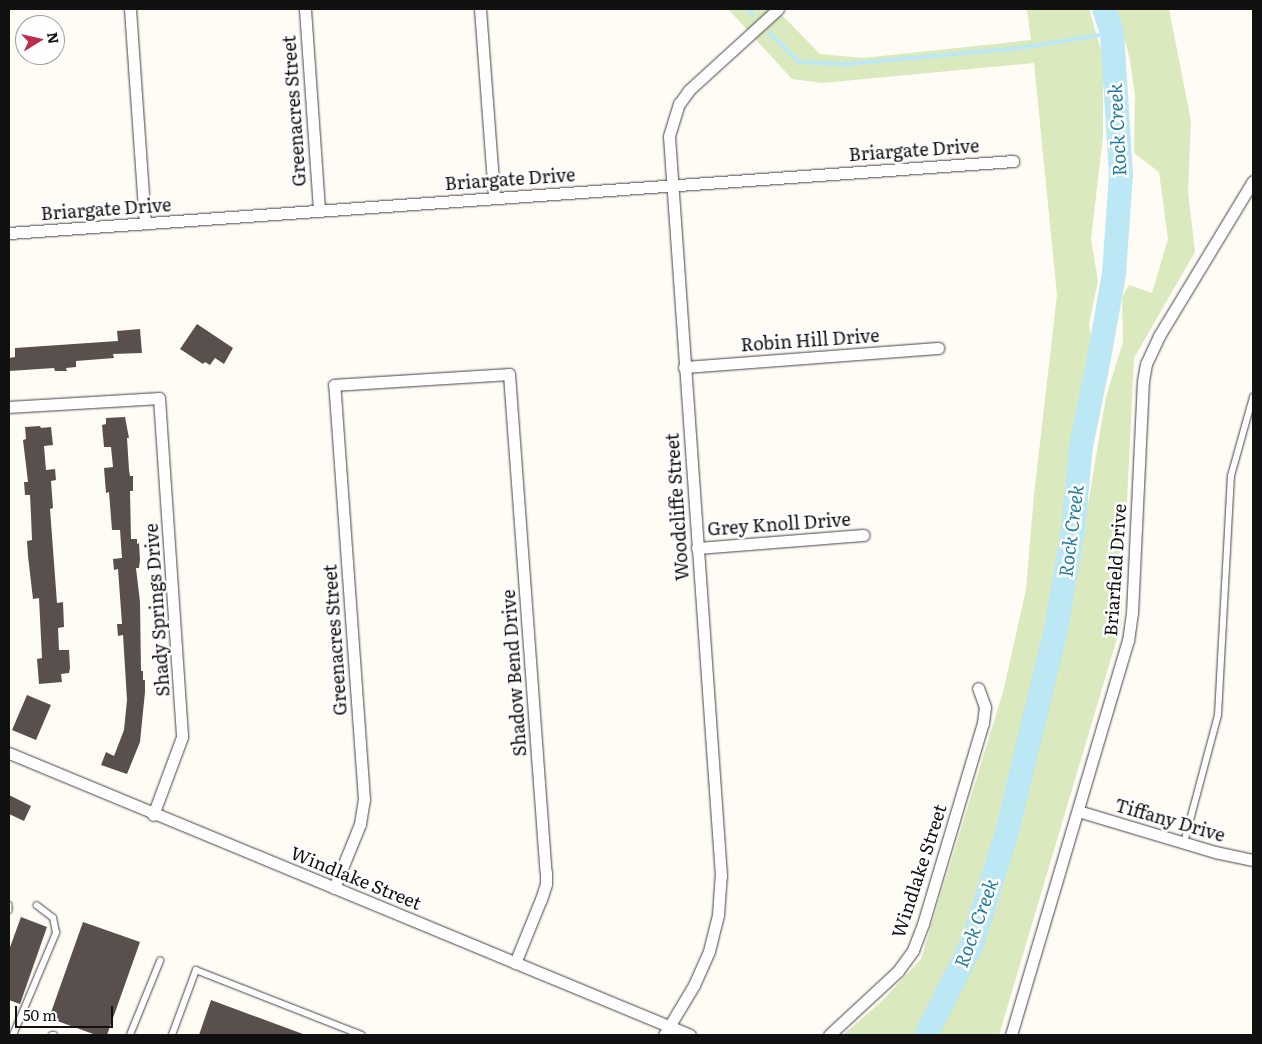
<!DOCTYPE html>
<style>
body{margin:0}
#map{position:relative;width:1262px;height:1044px;overflow:hidden;background:#fffbf5;font-family:Literata,serif}
div>[style]{position:absolute}
[style*='--x']{left:calc(var(--x)*1px);top:calc(var(--y)*1px);width:calc(var(--w)*1px);rotate:calc(var(--a)*1deg)}
.green>*{inset:0;background:#dbe9be}
.stream>*{height:4px;margin:-2px;padding:0 2px;transform-origin:2px;border-radius:2px;background:#bbe8f4}
.river>*{height:24px;margin:-12px;padding:0 12px;transform-origin:12px;border-radius:12px;background:#bbe8f4}
.building>*{inset:0;background:#59504d}
.roads{filter:drop-shadow(0 0 1px #444) drop-shadow(0 0 1px #444)}
.service>*{height:5.5px;margin:-2.75px;padding:0 2.75px;transform-origin:2.75px;border-radius:2.75px;background:#fff}
.minor>*{height:11px;margin:-5.5px;padding:0 5.5px;transform-origin:5.5px;border-radius:5.5px;background:#fff}
span{translate:-50% -50%;white-space:nowrap;text-align:center;line-height:1.15;-webkit-text-stroke:5px #fff;paint-order:stroke}
.street-label{font-size:18px;color:#111}
.water-label{font-size:19px;color:#1d7b9f;font-style:italic}
.frame{position:absolute;inset:0;border:10px solid #111;pointer-events:none}
.north{position:absolute;left:15px;top:15px;width:50px;height:50px;box-sizing:border-box;background:#fff;border:1px solid #a0a0a0;border-radius:50%;rotate:81deg;font-size:14px;font-weight:700;line-height:20px;text-align:center;color:#111}
.north::after{content:'';display:block;margin:auto;width:18px;height:22px;background:#bc2d4b;clip-path:polygon(50% 0,100% 100%,50% 72%,0 100%)}
.scale{position:absolute;left:15px;top:1006px;width:98px;height:22px;box-sizing:border-box;border:2px solid #111;border-top:0;padding-left:6px;font-size:15px;line-height:18px;white-space:nowrap;color:#111;-webkit-text-stroke:4px #fff;paint-order:stroke}
</style>
<div id="map">
<div class="green">
<div style="clip-path:polygon(728px 9px,776px 9px,820px 54px,863px 58px,1031px 40px,1027px 9px,1089px 9px,1103px 57px,1103px 136px,1091px 239px,1098px 281px,1089px 324px,1093px 348px,1079px 435px,1088px 504px,1106px 397px,1123px 342px,1122px 297px,1129px 285px,1152px 293px,1168px 239px,1159px 172px,1134px 153px,1135px 96px,1130px 60px,1117px 9px,1169px 9px,1191px 121px,1188px 191px,1195px 252px,1134px 358px,1121px 625px,999px 1035px,843px 1035px,882px 1001px,921px 959px,1003px 692px,1026px 590px,1034px 495px,1057px 295px,1034px 63px,822px 83px,792px 79px)"></div>
</div>
<div class="stream">
<div style="--x:747;--y:9;--w:8;--a:45"></div>
<div style="--x:769;--y:32;--w:42;--a:45"></div>
<div style="--x:799;--y:62;--w:48;--a:2.4"></div>
<div style="--x:847;--y:64;--w:174;--a:-5.3"></div>
<div style="--x:1020;--y:48;--w:93;--a:-9.3"></div>
</div>
<div class="river">
<div style="--x:926;--y:1035;--w:102;--a:-63.2"></div>
<div style="--x:972;--y:944;--w:113;--a:-72.5"></div>
<div style="--x:1006;--y:836;--w:212;--a:-76.4"></div>
<div style="--x:1056;--y:630;--w:101;--a:-80.4"></div>
<div style="--x:1073;--y:530;--w:84;--a:-84.6"></div>
<div style="--x:1081;--y:446;--w:90;--a:-78.4"></div>
<div style="--x:1099;--y:358;--w:85;--a:-79.9"></div>
<div style="--x:1114;--y:274;--w:99;--a:-86"></div>
<div style="--x:1121;--y:175;--w:142;--a:-93.6"></div>
<div style="--x:1112;--y:33;--w:25;--a:-108"></div>
</div>
<div class="building">
<div style="clip-path:polygon(197px 324px,233px 348px,224px 364px,215px 358px,210px 365px,205px 362px,203px 364px,180px 349px)"></div>
<div style="clip-path:polygon(140px 329px,142px 353px,113px 354px,114px 358px,76px 361px,76px 367px,66px 368px,67px 371px,55px 371px,54px 368px,9px 371px,9px 358px,15px 357px,15px 348px,118px 341px,117px 331px)"></div>
<div style="clip-path:polygon(125px 417px,129px 438px,127px 438px,129px 470px,130px 476px,133px 476px,133px 491px,130px 491px,131px 539px,137px 539px,137px 544px,139px 543px,140px 560px,139px 568px,136px 568px,140px 602px,141px 671px,143px 671px,143px 680px,145px 680px,145px 692px,140px 742px,127px 774px,101px 765px,106px 752px,114px 756px,124px 730px,127px 700px,123px 635px,118px 636px,117px 624px,122px 624px,118px 569px,114px 570px,113px 559px,122px 558px,120px 530px,112px 530px,109px 492px,106px 493px,104px 468px,113px 467px,111px 447px,104px 447px,102px 425px,106px 424px,106px 418px)"></div>
<div style="clip-path:polygon(40px 426px,41px 428px,51px 427px,53px 445px,44px 446px,46px 470px,55px 469px,56px 480px,51px 481px,53px 508px,50px 509px,57px 603px,63px 602px,64px 627px,58px 628px,59px 650px,69px 650px,70px 668px,69px 673px,61px 674px,62px 682px,39px 684px,37px 659px,42px 658px,39px 598px,33px 599px,28px 556px,27px 541px,32px 540px,31px 515px,30px 495px,25px 495px,24px 482px,28px 482px,23px 440px,26px 439px,25px 427px)"></div>
<div style="clip-path:polygon(27px 695px,51px 705px,36px 740px,12px 730px)"></div>
<div style="clip-path:polygon(9px 795px,31px 806px,24px 821px,9px 814px)"></div>
<div style="clip-path:polygon(21px 917px,47px 927px,20px 1004px,9px 1000px,9px 950px)"></div>
<div style="clip-path:polygon(83px 922px,140px 942px,107px 1035px,96px 1035px,49px 1018px)"></div>
<div style="clip-path:polygon(211px 1000px,303px 1034px,303px 1035px,199px 1035px)"></div>
</div>
<div class="roads">
<div class="service">
<div style="--x:1184;--y:843;--w:132;--a:-75.1"></div>
<div style="--x:1218;--y:715;--w:239;--a:-86.9"></div>
<div style="--x:1231;--y:476;--w:82;--a:-74.4"></div>
<div style="--x:9;--y:905;--w:5;--a:90"></div>
<div style="--x:13;--y:1035;--w:111;--a:-67.1"></div>
<div style="--x:56;--y:933;--w:15;--a:-101"></div>
<div style="--x:53;--y:918;--w:20;--a:-143"></div>
<div style="--x:52;--y:1035;--w:2;--a:0"></div>
<div style="--x:130;--y:1035;--w:80;--a:-67.9"></div>
<div style="--x:172;--y:1035;--w:69;--a:-69.7"></div>
<div style="--x:196;--y:970;--w:178;--a:21.4"></div>
</div>
<div class="minor">
<div style="--x:130;--y:9;--w:215;--a:86"></div>
<div style="--x:305;--y:9;--w:202;--a:86"></div>
<div style="--x:480;--y:9;--w:189;--a:85.7"></div>
<div style="--x:9;--y:233;--w:1007;--a:-4.1"></div>
<div style="--x:684;--y:367;--w:255;--a:-4.3"></div>
<div style="--x:9;--y:407;--w:150;--a:-3.4"></div>
<div style="--x:159;--y:398;--w:340;--a:86.1"></div>
<div style="--x:182;--y:737;--w:83;--a:110.4"></div>
<div style="--x:697;--y:548;--w:167;--a:-4.5"></div>
<div style="--x:9;--y:753;--w:737;--a:22.49"></div>
<div style="--x:1078;--y:811;--w:143;--a:16.7"></div>
<div style="--x:1215;--y:852;--w:39;--a:12"></div>
<div style="--x:334;--y:888;--w:69;--a:-67.9"></div>
<div style="--x:360;--y:824;--w:25;--a:-81"></div>
<div style="--x:364;--y:799;--w:415;--a:-94.1"></div>
<div style="--x:334;--y:385;--w:175;--a:-3.6"></div>
<div style="--x:509;--y:374;--w:499;--a:85.8"></div>
<div style="--x:546;--y:872;--w:12;--a:90"></div>
<div style="--x:546;--y:884;--w:16;--a:108"></div>
<div style="--x:541;--y:899;--w:69;--a:112.1"></div>
<div style="--x:664;--y:1035;--w:58;--a:-59"></div>
<div style="--x:694;--y:985;--w:37;--a:-66"></div>
<div style="--x:709;--y:951;--w:37;--a:-76"></div>
<div style="--x:718;--y:915;--w:39;--a:-86"></div>
<div style="--x:721;--y:876;--w:742;--a:-94.02"></div>
<div style="--x:669;--y:136;--w:34;--a:-73"></div>
<div style="--x:679;--y:104;--w:17;--a:-54"></div>
<div style="--x:689;--y:90;--w:120;--a:-42.3"></div>
<div style="--x:829;--y:1035;--w:94;--a:-42.8"></div>
<div style="--x:898;--y:971;--w:26;--a:-54"></div>
<div style="--x:913;--y:950;--w:28;--a:-69"></div>
<div style="--x:923;--y:924;--w:210;--a:-73.4"></div>
<div style="--x:983;--y:723;--w:16;--a:-83"></div>
<div style="--x:985;--y:707;--w:20;--a:-110"></div>
<div style="--x:1011;--y:1035;--w:411;--a:-73.5"></div>
<div style="--x:1128;--y:641;--w:28;--a:-82"></div>
<div style="--x:1132;--y:613;--w:232;--a:-87.3"></div>
<div style="--x:1143;--y:381;--w:17;--a:-80"></div>
<div style="--x:1146;--y:364;--w:31;--a:-65"></div>
<div style="--x:1159;--y:336;--w:181;--a:-58.8"></div>
</div>
</div>
<div class="street-label">
<span style="left:294px;top:111px;rotate:-94deg">Greenacres Street</span>
<span style="left:914px;top:150px;rotate:-4deg">Briargate Drive</span>
<span style="left:510px;top:179px;rotate:-4deg">Briargate Drive</span>
<span style="left:106px;top:209px;rotate:-4deg">Briargate Drive</span>
<span style="left:810px;top:340px;rotate:-4deg">Robin Hill Drive</span>
<span style="left:677px;top:507px;rotate:-94deg">Woodcliffe Street</span>
<span style="left:779px;top:524px;rotate:-4deg">Grey Knoll Drive</span>
<span style="left:1115px;top:570px;rotate:-86deg">Briarfield Drive</span>
<span style="left:157px;top:610px;rotate:-94deg">Shady Springs Drive</span>
<span style="left:335px;top:640px;rotate:-94deg">Greenacres Street</span>
<span style="left:514px;top:673px;rotate:-94deg">Shadow Bend Drive</span>
<span style="left:1170px;top:820px;rotate:16deg">Tiffany Drive</span>
<span style="left:919px;top:871px;rotate:-72deg">Windlake Street</span>
<span style="left:356px;top:878px;rotate:22deg">Windlake Street</span>
</div>
<div class="water-label">
<span style="left:1117px;top:130px;rotate:-93deg">Rock Creek</span>
<span style="left:1071px;top:531px;rotate:-83deg">Rock Creek</span>
<span style="left:976px;top:923px;rotate:-70deg">Rock Creek</span>
</div>
<div class="frame"></div>
<div class="north">N</div>
<div class="scale">50 m</div>
</div>
